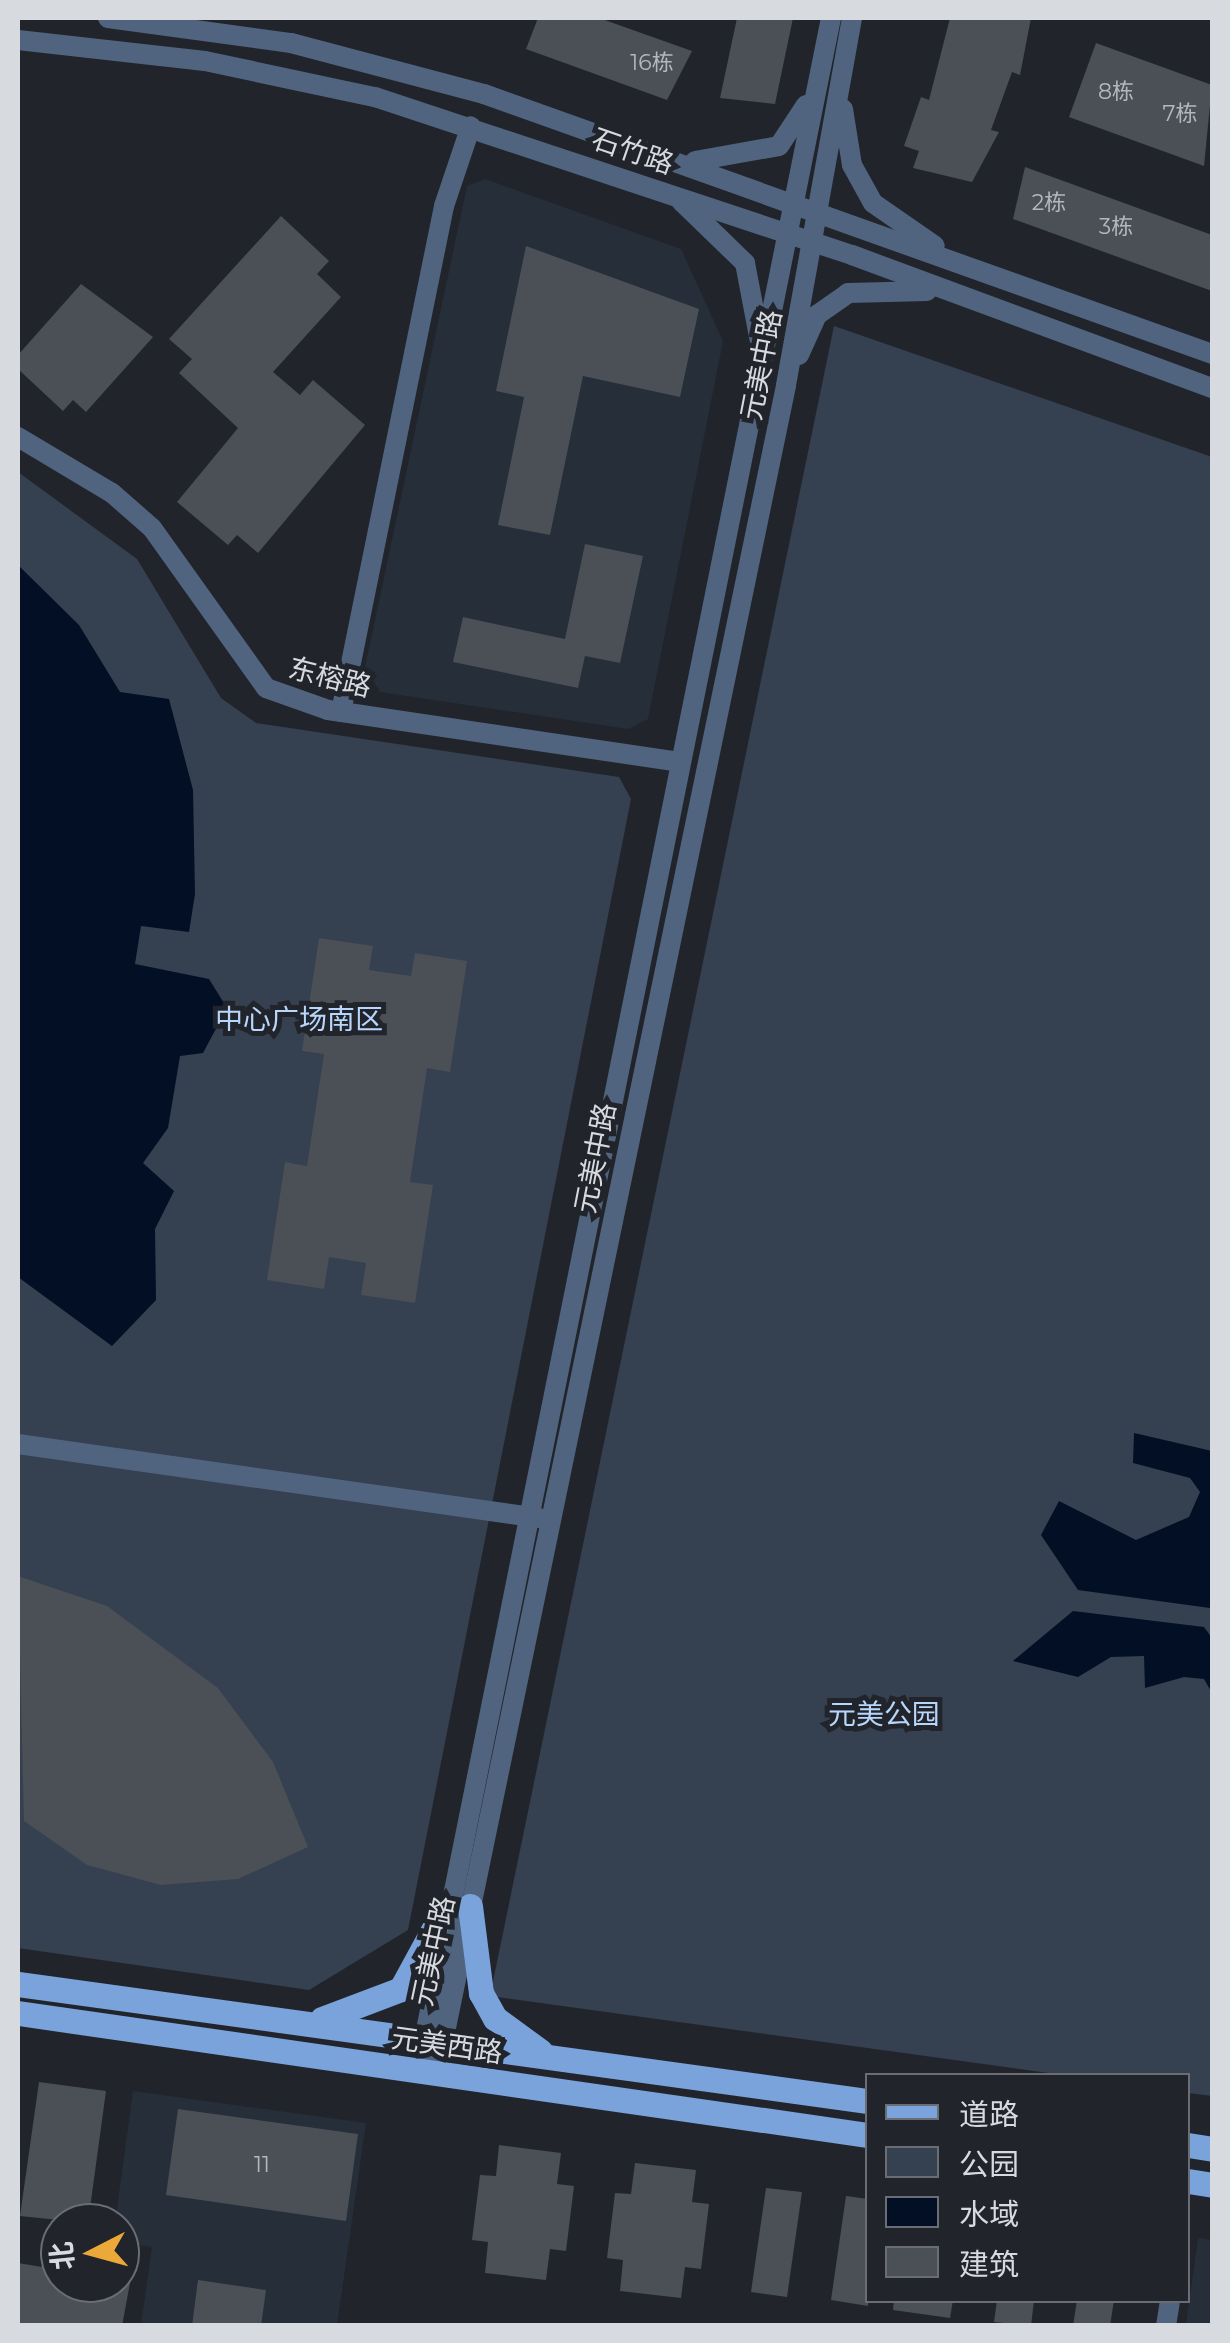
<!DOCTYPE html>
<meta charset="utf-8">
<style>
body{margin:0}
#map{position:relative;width:1230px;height:2343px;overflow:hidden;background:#21252b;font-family:Montserrat,"Noto Sans SC",sans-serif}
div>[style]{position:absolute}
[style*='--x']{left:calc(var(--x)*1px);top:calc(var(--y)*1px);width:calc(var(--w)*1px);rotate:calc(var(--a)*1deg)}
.built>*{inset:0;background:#262e39}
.green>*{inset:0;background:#354050}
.water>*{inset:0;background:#020f25}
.building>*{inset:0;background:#4b4f56}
.minor>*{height:20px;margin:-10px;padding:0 10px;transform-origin:10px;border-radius:10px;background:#51647f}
.major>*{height:25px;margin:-12.5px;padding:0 12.5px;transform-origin:12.5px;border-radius:12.5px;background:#7ba3db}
span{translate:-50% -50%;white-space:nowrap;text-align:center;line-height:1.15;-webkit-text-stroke:10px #21252b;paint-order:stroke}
.number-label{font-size:22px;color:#b4b7bc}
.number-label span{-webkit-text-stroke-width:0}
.street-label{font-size:28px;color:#d7dade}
.park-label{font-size:28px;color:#b8d5fc}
.frame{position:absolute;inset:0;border:20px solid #d7dade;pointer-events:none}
.legend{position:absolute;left:865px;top:2073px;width:325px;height:230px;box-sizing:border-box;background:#21252b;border:2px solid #6a6d73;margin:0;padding:12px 18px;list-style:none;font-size:30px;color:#d7dade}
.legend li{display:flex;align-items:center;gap:20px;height:50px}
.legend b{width:50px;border:2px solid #6a6d73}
.north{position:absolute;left:40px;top:2203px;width:100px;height:100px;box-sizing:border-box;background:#21252b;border:2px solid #6a6d73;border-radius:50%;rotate:264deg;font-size:28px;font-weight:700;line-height:40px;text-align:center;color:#d7dade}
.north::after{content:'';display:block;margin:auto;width:35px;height:45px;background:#eba93a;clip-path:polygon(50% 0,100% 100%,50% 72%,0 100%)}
</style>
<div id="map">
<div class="built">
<div style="clip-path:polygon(485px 179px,681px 249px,723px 341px,648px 719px,628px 729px,380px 692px,365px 667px,467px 186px)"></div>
<div style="clip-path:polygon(133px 2091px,366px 2123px,337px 2325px,141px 2325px,152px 2247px,120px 2242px,115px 2223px)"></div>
<div style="clip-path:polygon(1198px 2238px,1212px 2240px,1212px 2325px,1186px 2325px)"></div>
</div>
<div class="green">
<div style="clip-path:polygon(834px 326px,1212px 457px,1212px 2096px,1188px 2093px,1188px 2076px,1063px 2075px,490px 1996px)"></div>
<div style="clip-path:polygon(18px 472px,137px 559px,221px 698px,256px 723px,619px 777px,631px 799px,408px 1930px,309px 1990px,18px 1948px)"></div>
</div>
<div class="water">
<div style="clip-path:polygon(18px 565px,79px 625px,120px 692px,169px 699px,193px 790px,195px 894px,189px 932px,141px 926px,135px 964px,209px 979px,227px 1008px,203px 1053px,180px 1056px,168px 1128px,143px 1163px,174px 1191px,155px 1229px,156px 1300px,112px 1346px,18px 1277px)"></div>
<div style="clip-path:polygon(1134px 1433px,1212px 1451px,1210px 1608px,1078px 1590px,1041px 1535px,1059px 1501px,1136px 1540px,1189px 1517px,1200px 1492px,1190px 1478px,1133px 1463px)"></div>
<div style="clip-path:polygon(1073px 1611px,1204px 1627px,1212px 1638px,1212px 1693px,1204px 1679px,1184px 1677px,1145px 1688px,1144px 1656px,1111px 1657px,1078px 1677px,1013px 1661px)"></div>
</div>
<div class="building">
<div style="clip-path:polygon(538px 18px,599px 18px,692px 51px,667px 100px,526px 49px)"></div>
<div style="clip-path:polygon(737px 18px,793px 18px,775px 104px,720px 98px)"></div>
<div style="clip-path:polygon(950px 18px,1031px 18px,1020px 75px,1012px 72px,991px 130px,999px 132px,972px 182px,913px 168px,919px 151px,904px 146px,921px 97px,929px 100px)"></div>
<div style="clip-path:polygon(1096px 43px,1212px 85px,1204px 166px,1069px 117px)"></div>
<div style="clip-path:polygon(1025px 167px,1212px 235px,1212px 291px,1013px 219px)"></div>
<div style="clip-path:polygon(281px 216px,329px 261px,317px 274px,341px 297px,273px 372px,300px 395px,313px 380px,365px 425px,258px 553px,237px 535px,228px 545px,177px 502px,238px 428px,179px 373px,192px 359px,169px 339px)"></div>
<div style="clip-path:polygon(526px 246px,699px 309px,680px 397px,583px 376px,550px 535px,498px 525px,524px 397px,496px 391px)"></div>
<div style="clip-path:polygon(81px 284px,153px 337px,86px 412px,73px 400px,63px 411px,18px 369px,18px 355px)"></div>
<div style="clip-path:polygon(585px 544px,643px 556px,620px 663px,585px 656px,578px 688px,453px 662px,463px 617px,565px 639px)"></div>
<div style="clip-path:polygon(319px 938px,373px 946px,369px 970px,411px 976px,415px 953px,467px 961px,450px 1072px,427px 1068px,410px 1182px,433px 1185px,415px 1303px,361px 1295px,366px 1263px,329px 1257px,324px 1289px,267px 1280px,285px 1162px,307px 1166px,324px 1054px,302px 1051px)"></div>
<div style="clip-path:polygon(18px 1576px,107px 1606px,218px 1688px,273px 1762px,308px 1847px,238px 1879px,161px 1885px,87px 1865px,24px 1821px)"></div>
<div style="clip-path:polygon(39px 2082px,106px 2091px,88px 2223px,20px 2216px)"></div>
<div style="clip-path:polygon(178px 2109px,358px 2134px,346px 2221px,166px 2195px)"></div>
<div style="clip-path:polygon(499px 2145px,561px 2153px,557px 2184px,574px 2186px,566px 2251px,550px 2249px,546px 2280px,485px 2273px,488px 2242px,472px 2240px,480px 2175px,496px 2176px)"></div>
<div style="clip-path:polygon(635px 2163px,696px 2170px,692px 2202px,709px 2204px,701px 2269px,685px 2267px,681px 2298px,620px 2291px,623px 2260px,607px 2258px,615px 2193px,631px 2194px)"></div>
<div style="clip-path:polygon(766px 2188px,802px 2192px,787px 2297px,751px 2292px)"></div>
<div style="clip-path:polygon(846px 2196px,868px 2199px,868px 2306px,831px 2300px)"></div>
<div style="clip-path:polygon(18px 2263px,60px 2270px,60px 2283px,130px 2283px,122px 2326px,18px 2326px)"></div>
<div style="clip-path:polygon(198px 2280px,266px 2290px,261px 2326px,192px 2326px)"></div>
<div style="clip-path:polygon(894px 2300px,953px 2300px,950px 2318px,893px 2310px)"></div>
<div style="clip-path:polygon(997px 2300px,1034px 2300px,1031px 2326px,994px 2322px)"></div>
<div style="clip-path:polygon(1077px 2300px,1114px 2300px,1110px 2326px,1073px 2326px)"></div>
</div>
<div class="minor">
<div style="--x:108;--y:18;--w:185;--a:7.8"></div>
<div style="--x:291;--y:43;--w:200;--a:14.8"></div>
<div style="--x:484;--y:94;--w:773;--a:19.65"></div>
<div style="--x:18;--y:40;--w:188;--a:6.4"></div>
<div style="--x:205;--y:61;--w:174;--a:12"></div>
<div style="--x:375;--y:97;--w:502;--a:18.33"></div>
<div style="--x:852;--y:255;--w:384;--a:20.3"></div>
<div style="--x:843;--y:109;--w:57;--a:80.9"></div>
<div style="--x:852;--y:165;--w:43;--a:61.1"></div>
<div style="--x:873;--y:203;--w:75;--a:34.7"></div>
<div style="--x:695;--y:161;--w:85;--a:-10.1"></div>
<div style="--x:779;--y:146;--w:49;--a:-56.6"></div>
<div style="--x:681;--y:201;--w:89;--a:44.1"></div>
<div style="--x:745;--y:263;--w:80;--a:79.2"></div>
<div style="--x:799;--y:355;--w:44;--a:-65.8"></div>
<div style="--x:817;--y:315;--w:38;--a:-35"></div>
<div style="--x:848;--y:293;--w:79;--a:-1.5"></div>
<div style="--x:18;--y:437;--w:109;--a:30.8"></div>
<div style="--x:112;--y:493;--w:53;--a:41.2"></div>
<div style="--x:152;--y:528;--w:196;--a:54.5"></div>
<div style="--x:266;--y:688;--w:66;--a:19.5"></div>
<div style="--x:328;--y:710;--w:355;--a:8.4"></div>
<div style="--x:341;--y:712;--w:516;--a:-78.49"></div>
<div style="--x:444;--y:206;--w:84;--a:-71.4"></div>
<div style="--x:18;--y:1444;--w:526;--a:8.08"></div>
<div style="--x:422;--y:2050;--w:2073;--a:-78.62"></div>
<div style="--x:425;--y:2072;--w:35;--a:-59"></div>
<div style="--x:443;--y:2042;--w:1692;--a:-78.3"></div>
<div style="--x:786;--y:385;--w:373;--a:-79.8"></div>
<div style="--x:1166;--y:2326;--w:26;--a:-81"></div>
</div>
<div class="major">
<div style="--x:470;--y:1906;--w:88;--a:82.8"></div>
<div style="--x:481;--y:1993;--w:29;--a:61"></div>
<div style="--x:495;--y:2018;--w:56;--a:36.3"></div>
<div style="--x:18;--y:1984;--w:858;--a:7.84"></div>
<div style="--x:18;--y:2013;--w:859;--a:8.17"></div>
<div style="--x:322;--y:2019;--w:85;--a:-20.8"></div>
<div style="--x:401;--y:1989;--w:94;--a:-61.5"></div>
<div style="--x:1188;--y:2145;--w:24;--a:9"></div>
<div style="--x:1188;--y:2181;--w:24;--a:9"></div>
</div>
<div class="number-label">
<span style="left:652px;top:63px">16栋</span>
<span style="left:1116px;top:92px">8栋</span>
<span style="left:1180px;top:114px">7栋</span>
<span style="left:1049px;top:203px">2栋</span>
<span style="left:1116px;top:227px">3栋</span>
<span style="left:262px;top:2165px">11</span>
</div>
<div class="street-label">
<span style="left:633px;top:151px;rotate:19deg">石竹路</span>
<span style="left:761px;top:365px;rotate:-79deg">元美中路</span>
<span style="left:330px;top:677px;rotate:14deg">东榕路</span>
<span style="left:595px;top:1158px;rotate:-79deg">元美中路</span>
<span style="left:433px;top:1951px;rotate:-78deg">元美中路</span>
<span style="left:447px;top:2045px;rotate:8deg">元美西路</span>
</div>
<div class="park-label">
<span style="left:299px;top:1019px">中心广场南区</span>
<span style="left:884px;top:1714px">元美公园</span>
</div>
<div class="frame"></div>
<ul class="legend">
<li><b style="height:12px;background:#7ba3db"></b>道路</li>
<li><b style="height:28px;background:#354050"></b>公园</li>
<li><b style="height:28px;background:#020f25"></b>水域</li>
<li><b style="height:28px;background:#4b4f56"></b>建筑</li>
</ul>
<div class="north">北</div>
</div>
